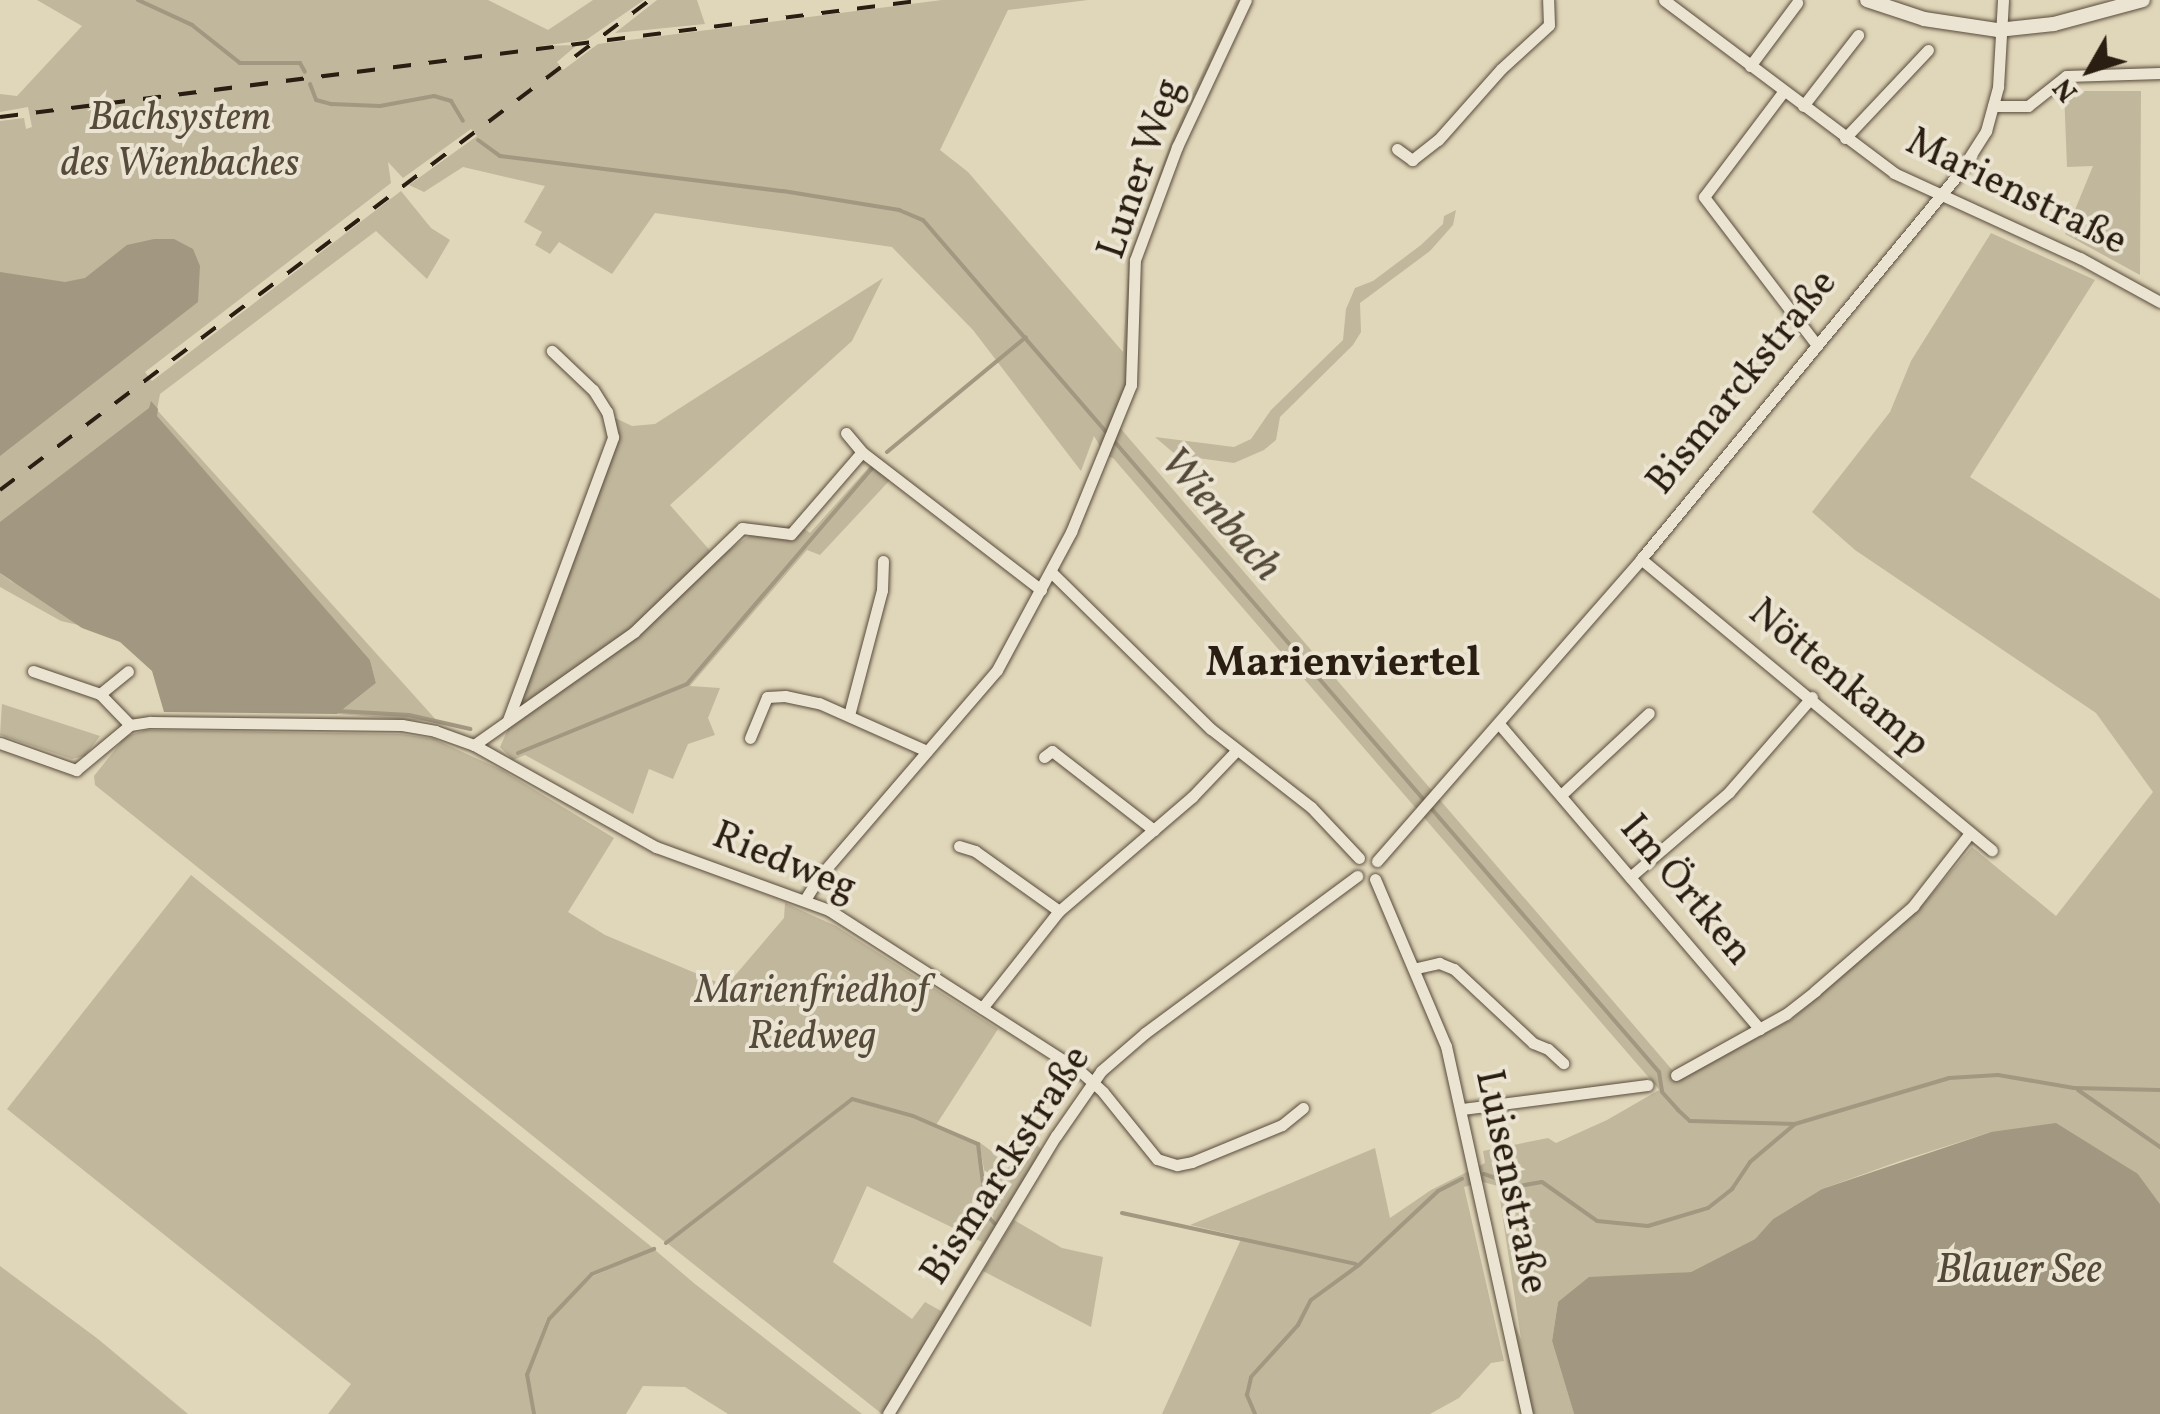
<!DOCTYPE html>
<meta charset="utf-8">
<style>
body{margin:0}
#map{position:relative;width:2160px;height:1414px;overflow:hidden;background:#e0d6b9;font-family:Vollkorn,serif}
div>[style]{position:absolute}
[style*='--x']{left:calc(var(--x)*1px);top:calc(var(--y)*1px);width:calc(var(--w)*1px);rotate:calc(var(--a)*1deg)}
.green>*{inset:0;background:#c1b79c}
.water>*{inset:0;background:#a29780}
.stream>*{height:4px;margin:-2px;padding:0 2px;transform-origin:2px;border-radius:2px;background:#a29780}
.roads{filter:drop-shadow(0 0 2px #584b3b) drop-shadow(0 0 2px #584b3b)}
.minor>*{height:11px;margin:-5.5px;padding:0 5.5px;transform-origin:5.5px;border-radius:5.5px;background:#ebe4d2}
.tertiary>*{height:14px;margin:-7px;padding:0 7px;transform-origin:7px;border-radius:7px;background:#ebe4d2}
.rail>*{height:4px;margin-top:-2px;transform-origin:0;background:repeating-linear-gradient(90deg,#2a1d11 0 18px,transparent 0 36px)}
span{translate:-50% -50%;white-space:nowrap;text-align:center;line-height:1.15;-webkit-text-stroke:8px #ebe4d2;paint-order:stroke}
.park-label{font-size:40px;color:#574b3b;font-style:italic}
.street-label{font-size:40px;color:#2a1d11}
.water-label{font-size:42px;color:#544838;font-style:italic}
.neighbourhood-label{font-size:42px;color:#2a1d11;font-weight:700}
.north{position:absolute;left:2040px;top:20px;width:100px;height:100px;-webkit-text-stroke:8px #ebe4d2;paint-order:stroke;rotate:231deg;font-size:28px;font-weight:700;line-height:40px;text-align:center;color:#2a1d11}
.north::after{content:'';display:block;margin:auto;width:35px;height:45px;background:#2a1d11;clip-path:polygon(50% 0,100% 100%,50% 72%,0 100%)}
</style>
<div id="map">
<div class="green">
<div style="clip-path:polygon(37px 0,488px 0,548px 30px,593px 0,644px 0,586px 40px,541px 46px,577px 45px,557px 62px,563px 70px,598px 44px,645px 38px,942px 0,1088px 0,1008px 10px,940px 150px,968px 172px,1123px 352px,1129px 258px,1174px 134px,1236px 0,1240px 0,1186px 115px,1131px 255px,1126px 392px,1115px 422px,1680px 1079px,1792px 1019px,1919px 909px,1972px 847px,2056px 916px,2153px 792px,2096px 713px,1855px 550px,1812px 512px,1890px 412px,1911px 361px,1991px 233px,2095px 280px,1970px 477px,2160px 599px,2160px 1204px,2138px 1174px,1991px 1132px,1900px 1161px,1822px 1189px,1773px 1219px,1755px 1239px,1691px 1272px,1649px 1275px,1558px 1302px,1552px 1341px,1574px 1414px,1532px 1414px,1513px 1321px,1521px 1339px,1498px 1186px,1483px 1182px,1464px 1187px,1504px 1361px,1491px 1363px,1459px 1398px,1430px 1414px,1162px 1414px,1242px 1237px,1190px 1225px,1375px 1148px,1390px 1218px,1431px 1190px,1485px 1163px,1483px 1151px,1548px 1138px,1556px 1143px,1607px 1120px,1659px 1090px,1657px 1087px,1113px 458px,1106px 456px,1094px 436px,1081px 471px,973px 330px,892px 247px,655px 213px,612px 274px,559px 242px,550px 254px,535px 245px,542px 232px,524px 222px,545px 186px,463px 167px,424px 192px,409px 185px,477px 136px,471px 129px,403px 178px,388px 162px,391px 183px,145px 372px,152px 381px,401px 191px,431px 228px,450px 240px,427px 279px,376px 231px,160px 394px,157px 410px,438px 722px,337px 714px,376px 683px,370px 660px,157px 417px,157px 670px,109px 632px,61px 621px,0 587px,0 573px,15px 584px,0 570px,0 121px,24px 118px,26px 129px,32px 127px,28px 107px,0 112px,0 94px,17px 96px,82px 26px)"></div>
<div style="clip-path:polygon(657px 0,697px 0,705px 24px,615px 33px)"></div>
<div style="clip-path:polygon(2064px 91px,2141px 91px,2140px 275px,2065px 234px,2093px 166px,2067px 167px)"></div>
<div style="clip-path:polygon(1456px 210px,1453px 225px,1430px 251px,1360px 303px,1361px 332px,1353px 345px,1280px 417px,1276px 440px,1264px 450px,1234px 463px,1176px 455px,1155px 437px,1234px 447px,1251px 439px,1271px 410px,1343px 340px,1346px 309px,1355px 288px,1373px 281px,1421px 245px,1443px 224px,1444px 216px)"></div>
<div style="clip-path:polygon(883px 278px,852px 341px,670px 505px,713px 554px,632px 629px,516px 710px,617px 437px,611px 416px,632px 426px,655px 424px)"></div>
<div style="clip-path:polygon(876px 459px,890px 480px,820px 555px,807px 550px,690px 686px,720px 688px,708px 718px,715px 735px,688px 744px,673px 779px,649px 769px,633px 814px,525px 755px,513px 760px,500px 747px,511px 722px,636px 635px,723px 554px,764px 526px,802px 527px,810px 533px)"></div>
<div style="clip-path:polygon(2px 704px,100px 736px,85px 756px,72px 759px,0 735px)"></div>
<div style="clip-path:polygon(147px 730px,401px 734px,434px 739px,502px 770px,614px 838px,568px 912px,605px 935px,726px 986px,784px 918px,785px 903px,836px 926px,998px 1029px,936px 1125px,851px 1098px,665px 1242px,95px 785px,94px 776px,126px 736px)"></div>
<div style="clip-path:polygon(191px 875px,653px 1248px,591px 1273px,547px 1318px,526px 1374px,532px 1414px,328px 1414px,351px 1384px,7px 1109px)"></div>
<div style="clip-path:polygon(evenodd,852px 1101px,912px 1117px,977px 1144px,986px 1214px,994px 1223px,979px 1142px,1020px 1172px,1037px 1145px,1042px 1150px,882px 1414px,667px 1243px,852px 1101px,867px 1186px,982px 1242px,941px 1311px,925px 1302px,912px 1319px,833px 1262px,867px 1186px)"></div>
<div style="clip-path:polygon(1014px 1220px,1062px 1248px,1103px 1257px,1091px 1327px,983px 1271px)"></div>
<div style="clip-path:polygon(655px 1250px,695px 1284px,862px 1414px,728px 1414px,685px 1387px,643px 1386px,626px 1414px,535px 1414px,528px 1376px,549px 1320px,593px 1276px)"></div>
<div style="clip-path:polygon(0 1266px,98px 1339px,188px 1414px,0 1414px)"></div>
</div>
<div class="water">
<div style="clip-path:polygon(154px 239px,174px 239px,193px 249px,200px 266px,198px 302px,0 456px,0 272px,65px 282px,85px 278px,127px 245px)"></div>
<div style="clip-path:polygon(151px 401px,158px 409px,157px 416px,370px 660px,376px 683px,337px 714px,164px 712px,152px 671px,120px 642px,82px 628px,0 573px,0 522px,149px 408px)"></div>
<div style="clip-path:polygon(2056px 1123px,2138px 1174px,2160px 1204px,2160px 1414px,1574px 1414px,1552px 1341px,1558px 1302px,1589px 1277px,1691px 1272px,1755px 1239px,1773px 1219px,1822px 1189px,1991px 1132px)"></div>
</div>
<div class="stream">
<div style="--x:138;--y:0;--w:60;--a:24.8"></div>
<div style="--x:192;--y:25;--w:61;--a:38.4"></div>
<div style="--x:240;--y:63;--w:60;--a:0"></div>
<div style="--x:300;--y:63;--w:10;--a:61"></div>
<div style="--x:310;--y:84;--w:17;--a:69"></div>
<div style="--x:316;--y:100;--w:16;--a:15"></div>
<div style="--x:331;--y:104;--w:49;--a:2.3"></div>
<div style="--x:380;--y:106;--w:55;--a:-10.5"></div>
<div style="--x:434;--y:96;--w:18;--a:16"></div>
<div style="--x:451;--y:101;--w:23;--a:59"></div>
<div style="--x:478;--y:140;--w:27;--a:36"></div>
<div style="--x:500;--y:156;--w:285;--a:7.1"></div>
<div style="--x:783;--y:191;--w:118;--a:9.3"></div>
<div style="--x:899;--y:210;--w:26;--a:23"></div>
<div style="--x:923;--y:220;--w:1126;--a:49.18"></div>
<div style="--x:1659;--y:1072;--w:20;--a:81"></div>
<div style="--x:1662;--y:1092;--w:24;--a:48"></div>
<div style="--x:1678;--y:1110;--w:16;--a:43"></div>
<div style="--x:1690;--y:1121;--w:105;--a:1.6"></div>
<div style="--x:887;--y:452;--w:180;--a:-39.6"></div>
<div style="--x:338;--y:711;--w:71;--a:3.2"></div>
<div style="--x:409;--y:715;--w:63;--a:12.9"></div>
<div style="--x:518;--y:753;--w:183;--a:-22.2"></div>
<div style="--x:687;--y:684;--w:286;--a:-49.4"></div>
<div style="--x:2078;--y:1090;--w:100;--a:34.8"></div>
<div style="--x:1484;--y:1174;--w:37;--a:19"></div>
<div style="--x:1519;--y:1186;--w:23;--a:-10"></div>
<div style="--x:1542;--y:1182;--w:67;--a:35.3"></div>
<div style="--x:1597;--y:1221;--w:51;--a:5.6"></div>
<div style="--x:1648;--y:1226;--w:63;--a:-16.7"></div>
<div style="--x:1708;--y:1208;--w:31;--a:-38"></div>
<div style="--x:1732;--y:1189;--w:32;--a:-56"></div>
<div style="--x:1750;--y:1162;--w:59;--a:-40.2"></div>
<div style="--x:1795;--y:1124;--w:161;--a:-16.6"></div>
<div style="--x:1949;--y:1078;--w:49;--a:-3.5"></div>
<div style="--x:1998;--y:1075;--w:77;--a:9.7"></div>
<div style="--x:2074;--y:1088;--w:86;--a:1.3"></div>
<div style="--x:1122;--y:1213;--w:239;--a:12.3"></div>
<div style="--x:666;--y:1243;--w:235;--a:-37.7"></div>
<div style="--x:852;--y:1099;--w:63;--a:15.6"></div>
<div style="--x:913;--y:1116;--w:71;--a:23.3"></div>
<div style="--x:978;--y:1144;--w:72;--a:82.8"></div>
<div style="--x:987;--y:1215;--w:11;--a:49"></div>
<div style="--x:534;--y:1414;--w:40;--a:-100"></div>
<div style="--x:527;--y:1375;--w:60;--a:-68.6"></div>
<div style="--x:549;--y:1319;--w:62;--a:-46.3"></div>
<div style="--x:592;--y:1274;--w:67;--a:-22"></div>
<div style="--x:1255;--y:1414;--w:21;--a:-113"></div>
<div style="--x:1247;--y:1395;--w:18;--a:-77"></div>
<div style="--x:1251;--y:1377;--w:70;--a:-47.9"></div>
<div style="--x:1298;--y:1325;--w:28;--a:-63"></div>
<div style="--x:1311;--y:1300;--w:59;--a:-36.1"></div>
<div style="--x:1359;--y:1265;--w:108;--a:-43.1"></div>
<div style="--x:1438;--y:1191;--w:27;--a:-27"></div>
</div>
<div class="roads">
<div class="minor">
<div style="--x:1664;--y:0;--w:288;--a:36.9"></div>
<div style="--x:1894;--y:173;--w:205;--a:24.6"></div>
<div style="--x:2080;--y:258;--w:91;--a:28.8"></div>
<div style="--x:1750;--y:66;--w:79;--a:-53.3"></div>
<div style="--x:1783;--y:92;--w:131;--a:127"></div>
<div style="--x:1704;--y:197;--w:185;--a:52.7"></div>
<div style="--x:1803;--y:106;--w:90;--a:-52.2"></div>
<div style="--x:1993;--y:106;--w:35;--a:0"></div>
<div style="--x:2028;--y:106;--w:48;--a:-38.3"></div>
<div style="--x:2066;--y:76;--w:94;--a:-1.8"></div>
<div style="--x:1845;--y:138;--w:121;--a:-46.7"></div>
<div style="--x:1397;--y:149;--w:19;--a:36"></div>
<div style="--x:1412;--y:160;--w:33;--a:-38"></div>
<div style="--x:1438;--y:140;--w:95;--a:-48.4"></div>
<div style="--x:1501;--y:69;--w:65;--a:-42.5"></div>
<div style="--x:1549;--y:25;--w:25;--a:-92"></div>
<div style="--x:846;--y:433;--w:25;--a:50"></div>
<div style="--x:862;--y:452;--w:226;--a:37.6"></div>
<div style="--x:1641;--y:559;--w:456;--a:39.7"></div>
<div style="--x:1051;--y:572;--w:224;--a:44.5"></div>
<div style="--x:1211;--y:729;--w:127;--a:38"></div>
<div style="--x:1311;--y:807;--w:70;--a:46.7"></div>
<div style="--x:33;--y:671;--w:71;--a:18.9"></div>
<div style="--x:100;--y:694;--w:43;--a:45.9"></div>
<div style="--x:100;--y:694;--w:36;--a:-39"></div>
<div style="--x:849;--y:715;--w:129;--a:-75.2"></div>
<div style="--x:882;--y:590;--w:29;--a:-88"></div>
<div style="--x:508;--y:720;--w:302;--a:-69.6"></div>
<div style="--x:613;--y:437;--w:26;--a:-103"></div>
<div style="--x:607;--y:412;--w:26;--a:-122"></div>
<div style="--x:593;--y:390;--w:57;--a:-136.4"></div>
<div style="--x:1500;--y:725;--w:400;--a:49.5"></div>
<div style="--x:750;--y:738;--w:44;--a:-67.5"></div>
<div style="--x:767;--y:697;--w:18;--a:-3"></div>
<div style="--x:785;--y:696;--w:35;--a:12"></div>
<div style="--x:819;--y:703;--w:118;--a:24"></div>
<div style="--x:0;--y:743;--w:81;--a:19.6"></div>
<div style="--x:76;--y:770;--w:70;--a:-39.8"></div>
<div style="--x:130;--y:725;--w:20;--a:-9"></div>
<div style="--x:150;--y:722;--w:252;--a:0.7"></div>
<div style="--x:402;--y:725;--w:34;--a:10"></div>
<div style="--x:435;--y:731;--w:41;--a:19.7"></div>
<div style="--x:474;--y:745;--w:209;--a:29.3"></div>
<div style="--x:656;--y:847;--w:184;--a:20"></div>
<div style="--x:829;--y:910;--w:298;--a:32.7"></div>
<div style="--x:1080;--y:1071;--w:31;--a:42"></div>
<div style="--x:1103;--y:1092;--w:86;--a:51.1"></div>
<div style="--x:1157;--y:1159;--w:21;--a:17"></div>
<div style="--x:1177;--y:1165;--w:15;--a:-11"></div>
<div style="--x:1192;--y:1162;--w:97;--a:-22.3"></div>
<div style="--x:1282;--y:1125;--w:27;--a:-39"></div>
<div style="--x:474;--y:745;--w:196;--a:-35.2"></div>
<div style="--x:634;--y:632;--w:150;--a:-43.9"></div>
<div style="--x:742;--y:528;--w:49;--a:7"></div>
<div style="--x:791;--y:534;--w:108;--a:-49.1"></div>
<div style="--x:1044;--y:757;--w:10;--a:-37"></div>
<div style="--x:1052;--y:751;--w:129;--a:37.8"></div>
<div style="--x:1561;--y:795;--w:120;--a:-43"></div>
<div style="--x:959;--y:846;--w:17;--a:17"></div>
<div style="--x:975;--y:851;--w:103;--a:35.5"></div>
<div style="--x:1377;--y:861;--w:401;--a:-48.8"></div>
<div style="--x:1641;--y:559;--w:502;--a:-50.5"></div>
<div style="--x:1960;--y:172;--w:49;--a:-57.6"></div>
<div style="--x:1986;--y:131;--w:46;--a:-74.7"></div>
<div style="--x:1998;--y:87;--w:87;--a:-86.7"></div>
<div style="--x:1630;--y:877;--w:130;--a:-40.6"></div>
<div style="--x:1729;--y:792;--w:126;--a:-48.9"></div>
<div style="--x:1375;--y:879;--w:181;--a:67"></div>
<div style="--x:1446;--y:1046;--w:377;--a:77.6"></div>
<div style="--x:806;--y:898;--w:25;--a:-58"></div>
<div style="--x:819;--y:877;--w:273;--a:-49.3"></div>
<div style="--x:997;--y:670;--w:157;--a:-61.8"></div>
<div style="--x:1071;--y:532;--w:159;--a:-67.8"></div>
<div style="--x:1131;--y:385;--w:125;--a:-88.2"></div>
<div style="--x:1135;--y:260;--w:121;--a:-69.6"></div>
<div style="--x:1177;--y:147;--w:162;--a:-64.9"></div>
<div style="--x:1417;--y:968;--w:23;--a:-13"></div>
<div style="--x:1439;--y:963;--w:16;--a:22"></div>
<div style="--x:1454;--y:969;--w:108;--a:43.1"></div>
<div style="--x:1533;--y:1043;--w:16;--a:22"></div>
<div style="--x:1548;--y:1049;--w:21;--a:43"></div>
<div style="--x:982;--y:1008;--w:124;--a:-51.6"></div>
<div style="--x:1059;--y:911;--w:175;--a:-40.6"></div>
<div style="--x:1192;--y:797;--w:64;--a:-46.3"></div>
<div style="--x:1676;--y:1075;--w:126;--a:-29"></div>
<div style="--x:1786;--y:1014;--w:37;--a:-38"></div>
<div style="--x:1815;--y:991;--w:130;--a:-40.9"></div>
<div style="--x:1913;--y:906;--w:93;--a:-52"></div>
<div style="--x:1462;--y:1109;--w:187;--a:-7.4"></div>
<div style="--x:888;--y:1414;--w:325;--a:-58.9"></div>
<div style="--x:1056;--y:1136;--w:79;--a:-55.3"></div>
<div style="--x:1101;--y:1071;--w:58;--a:-40.8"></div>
<div style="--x:1145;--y:1033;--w:264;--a:-36.5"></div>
</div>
<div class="tertiary">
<div style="--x:1867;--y:0;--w:60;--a:18.4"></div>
<div style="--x:1924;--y:19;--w:75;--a:8.5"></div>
<div style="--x:1998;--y:30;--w:56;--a:-6.1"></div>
<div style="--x:2054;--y:24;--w:92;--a:-15.1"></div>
</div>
</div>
<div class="rail">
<div style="--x:0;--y:117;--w:932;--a:-7.21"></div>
<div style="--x:0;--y:490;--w:814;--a:-37.01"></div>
</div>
<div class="park-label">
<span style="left:180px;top:142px">Bachsystem<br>des Wienbaches</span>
<span style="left:812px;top:1015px">Marienfriedhof<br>Riedweg</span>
</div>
<div class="street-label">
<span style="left:1142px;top:169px;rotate:-71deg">Luner Weg</span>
<span style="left:2016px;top:193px;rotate:26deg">Marienstraße</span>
<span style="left:1743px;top:383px;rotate:-51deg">Bismarckstraße</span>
<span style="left:1838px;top:679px;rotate:40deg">Nöttenkamp</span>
<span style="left:784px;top:863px;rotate:22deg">Riedweg</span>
<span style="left:1685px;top:891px;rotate:50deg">Im Örtken</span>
<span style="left:1007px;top:1166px;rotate:-57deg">Bismarckstraße</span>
<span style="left:1510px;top:1182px;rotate:78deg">Luisenstraße</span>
</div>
<div class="water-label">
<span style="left:1219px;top:516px;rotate:49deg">Wienbach</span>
<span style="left:2019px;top:1272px">Blauer See</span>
</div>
<div class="neighbourhood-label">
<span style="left:1343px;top:665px">Marienviertel</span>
</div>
<div class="north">N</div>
</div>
